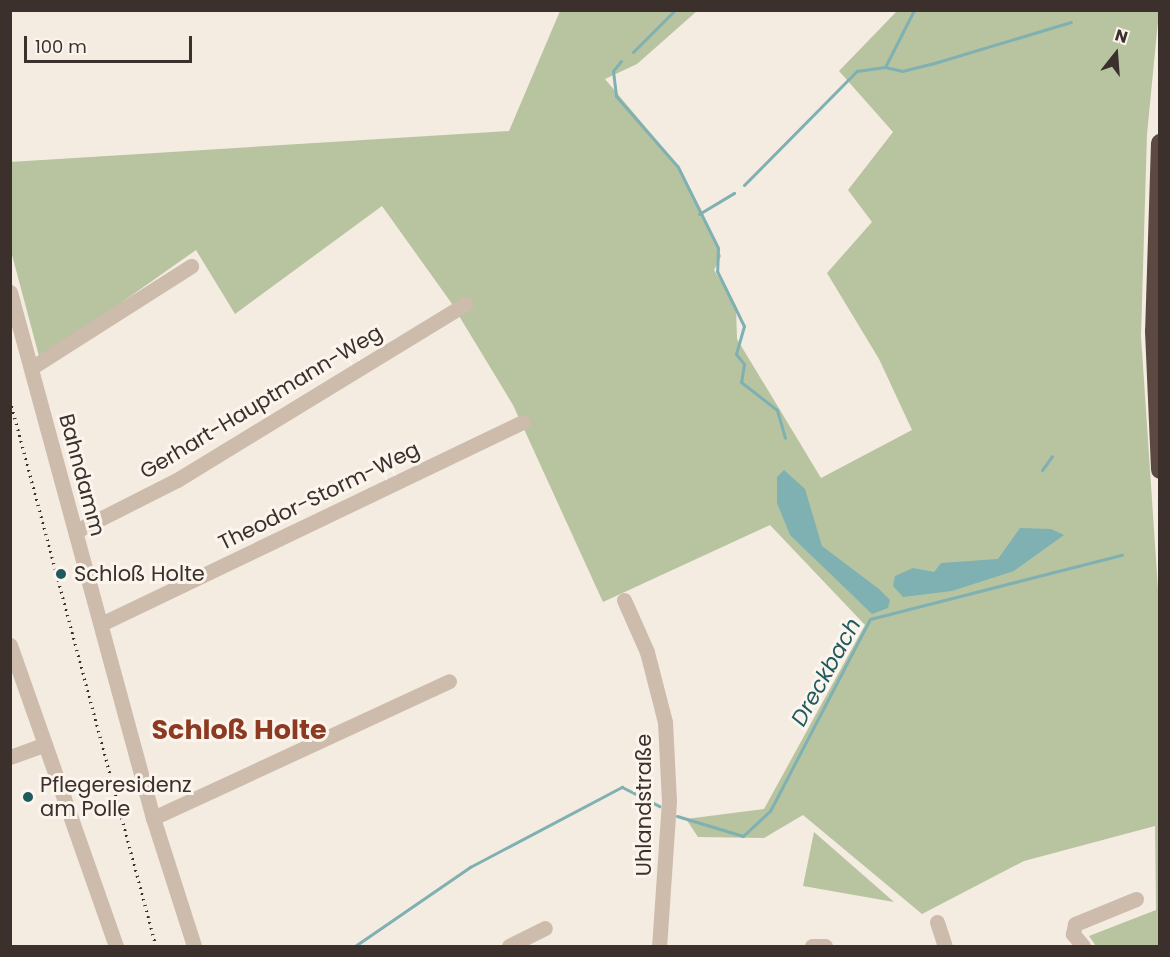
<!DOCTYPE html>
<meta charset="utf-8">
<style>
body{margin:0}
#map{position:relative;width:1170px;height:957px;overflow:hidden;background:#f4ebe1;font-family:Poppins,sans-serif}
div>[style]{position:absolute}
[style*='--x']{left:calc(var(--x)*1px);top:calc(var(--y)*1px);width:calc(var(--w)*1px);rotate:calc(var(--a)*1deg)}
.green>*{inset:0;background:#b8c4a0}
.water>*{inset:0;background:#7fb0b2}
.stream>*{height:3px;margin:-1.5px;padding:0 1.5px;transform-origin:1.5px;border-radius:1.5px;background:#7fb0b2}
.minor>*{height:15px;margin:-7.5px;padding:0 7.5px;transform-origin:7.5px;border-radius:7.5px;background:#cdbbac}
.highway>*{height:18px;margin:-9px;padding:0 9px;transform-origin:9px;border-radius:9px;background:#5c4a42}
.rail>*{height:3px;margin-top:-1.5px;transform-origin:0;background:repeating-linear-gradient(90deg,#3b302b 0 1.5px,transparent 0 6px)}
.dots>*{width:16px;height:16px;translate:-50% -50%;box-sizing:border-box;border:3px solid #fbf5ee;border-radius:50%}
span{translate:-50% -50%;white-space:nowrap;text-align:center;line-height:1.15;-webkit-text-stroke:6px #fbf5ee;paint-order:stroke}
.street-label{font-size:21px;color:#3b302b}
.poi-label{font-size:21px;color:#3b302b}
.left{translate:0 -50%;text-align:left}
.water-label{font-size:22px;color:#1f5a5e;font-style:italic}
.district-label{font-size:27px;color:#8c3b22;font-weight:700}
.frame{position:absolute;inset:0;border:12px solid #3b302b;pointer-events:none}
.north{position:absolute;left:1086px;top:24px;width:60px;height:60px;-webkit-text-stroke:4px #fbf5ee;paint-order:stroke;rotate:17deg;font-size:16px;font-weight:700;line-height:24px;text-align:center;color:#3b302b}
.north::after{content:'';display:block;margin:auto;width:21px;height:27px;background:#3b302b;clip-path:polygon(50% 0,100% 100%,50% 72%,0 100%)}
.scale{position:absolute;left:24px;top:36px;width:168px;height:27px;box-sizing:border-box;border:3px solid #3b302b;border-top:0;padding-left:8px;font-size:18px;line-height:21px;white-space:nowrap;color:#3b302b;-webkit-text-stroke:4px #fbf5ee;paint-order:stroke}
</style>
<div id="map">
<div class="green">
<div style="clip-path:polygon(560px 11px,697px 11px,637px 64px,605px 79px,675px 162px,721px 256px,714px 270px,736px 306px,737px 339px,821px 478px,912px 430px,879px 359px,827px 273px,872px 222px,848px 190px,893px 132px,839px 71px,897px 11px,1159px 11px,1147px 134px,1141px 336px,1160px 619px,1159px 946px,1096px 946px,1089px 936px,1156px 910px,1155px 826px,1024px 861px,922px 914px,803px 815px,764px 838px,698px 837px,686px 819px,764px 809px,865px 625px,770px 525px,603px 602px,513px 405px,450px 301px,382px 206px,235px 314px,196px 250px,40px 360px,11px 251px,10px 162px,509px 131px)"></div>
<div style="clip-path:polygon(814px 832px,894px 902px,803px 886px)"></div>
</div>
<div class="water">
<div style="clip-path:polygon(784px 470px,805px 489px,822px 546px,879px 589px,890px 600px,888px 608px,872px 614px,790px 535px,777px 503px,777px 477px)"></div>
<div style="clip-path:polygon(1020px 528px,1051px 529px,1064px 535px,1014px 571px,952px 591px,903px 597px,893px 586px,895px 576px,913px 568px,934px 572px,941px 563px,998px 559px)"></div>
</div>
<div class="stream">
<div style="--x:633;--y:52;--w:59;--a:-45"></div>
<div style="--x:621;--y:61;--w:13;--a:129"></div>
<div style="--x:613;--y:71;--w:25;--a:83"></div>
<div style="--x:616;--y:96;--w:94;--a:48.9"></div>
<div style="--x:678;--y:167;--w:90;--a:63.7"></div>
<div style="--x:718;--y:248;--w:23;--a:92"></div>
<div style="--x:717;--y:271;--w:61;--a:63.9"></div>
<div style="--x:744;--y:326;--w:29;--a:106"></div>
<div style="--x:736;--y:354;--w:13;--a:51"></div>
<div style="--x:744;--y:364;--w:18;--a:99"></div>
<div style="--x:741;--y:382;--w:46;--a:37.9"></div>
<div style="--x:777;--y:410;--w:29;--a:74"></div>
<div style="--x:885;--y:67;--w:17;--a:13"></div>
<div style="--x:902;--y:71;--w:30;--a:-14"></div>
<div style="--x:931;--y:64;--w:146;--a:-16.7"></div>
<div style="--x:744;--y:185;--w:161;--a:-45.3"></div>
<div style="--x:857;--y:71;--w:28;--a:-8"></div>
<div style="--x:885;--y:67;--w:64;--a:-63"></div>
<div style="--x:699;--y:214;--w:41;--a:-31"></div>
<div style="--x:1042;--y:470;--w:17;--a:-54"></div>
<div style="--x:677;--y:816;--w:69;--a:16.9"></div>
<div style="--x:743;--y:836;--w:37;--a:-43"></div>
<div style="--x:770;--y:811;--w:216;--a:-62.5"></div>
<div style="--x:870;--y:619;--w:260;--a:-14.3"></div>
<div style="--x:355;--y:946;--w:140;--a:-34.5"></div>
<div style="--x:470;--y:867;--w:172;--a:-27.8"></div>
<div style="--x:622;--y:787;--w:42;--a:27.2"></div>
</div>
<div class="minor">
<div style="--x:10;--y:292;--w:545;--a:74.79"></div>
<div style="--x:153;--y:818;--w:134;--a:72.2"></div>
<div style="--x:31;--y:368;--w:190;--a:-32.5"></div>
<div style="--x:76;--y:531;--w:113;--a:-26.8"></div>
<div style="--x:177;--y:480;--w:338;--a:-31.4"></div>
<div style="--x:624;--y:600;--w:57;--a:66.1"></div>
<div style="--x:647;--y:652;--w:72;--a:75.6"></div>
<div style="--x:665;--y:722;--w:79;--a:87.1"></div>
<div style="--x:669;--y:801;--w:145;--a:93.9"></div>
<div style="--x:101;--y:624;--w:468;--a:-25.6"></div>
<div style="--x:10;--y:645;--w:319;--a:70.6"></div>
<div style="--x:10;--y:757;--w:37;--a:-20"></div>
<div style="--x:153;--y:818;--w:326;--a:-24.8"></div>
<div style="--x:937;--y:922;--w:25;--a:72"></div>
<div style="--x:509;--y:946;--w:40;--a:-26.6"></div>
<div style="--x:812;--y:946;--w:13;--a:0"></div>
<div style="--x:1083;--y:946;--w:16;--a:-130"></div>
<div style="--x:1073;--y:934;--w:10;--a:-79"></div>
<div style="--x:1075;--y:924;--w:66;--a:-22.3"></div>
</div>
<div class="highway">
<div style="--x:1160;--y:143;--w:188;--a:91.8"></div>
<div style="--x:1154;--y:331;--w:139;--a:87.5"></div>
</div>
<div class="rail">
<div style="--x:10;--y:400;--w:565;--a:75.03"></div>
</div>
<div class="dots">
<div style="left:61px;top:574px;background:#1f5a5e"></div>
<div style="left:28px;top:797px;background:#1f5a5e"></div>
</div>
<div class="street-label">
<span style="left:261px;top:402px;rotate:-31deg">Gerhart-Hauptmann-Weg</span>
<span style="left:82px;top:475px;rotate:75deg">Bahndamm</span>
<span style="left:319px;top:496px;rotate:-26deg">Theodor-Storm-Weg</span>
<span style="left:644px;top:805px;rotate:-90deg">Uhlandstraße</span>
</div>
<div class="poi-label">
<span class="left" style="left:74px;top:574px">Schloß Holte</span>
<span class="left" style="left:40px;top:797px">Pflegeresidenz<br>am Polle</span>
</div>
<div class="water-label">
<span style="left:826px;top:672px;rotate:-61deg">Dreckbach</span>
</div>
<div class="district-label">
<span style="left:239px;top:730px">Schloß Holte</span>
</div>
<div class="frame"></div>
<div class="north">N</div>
<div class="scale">100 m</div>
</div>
